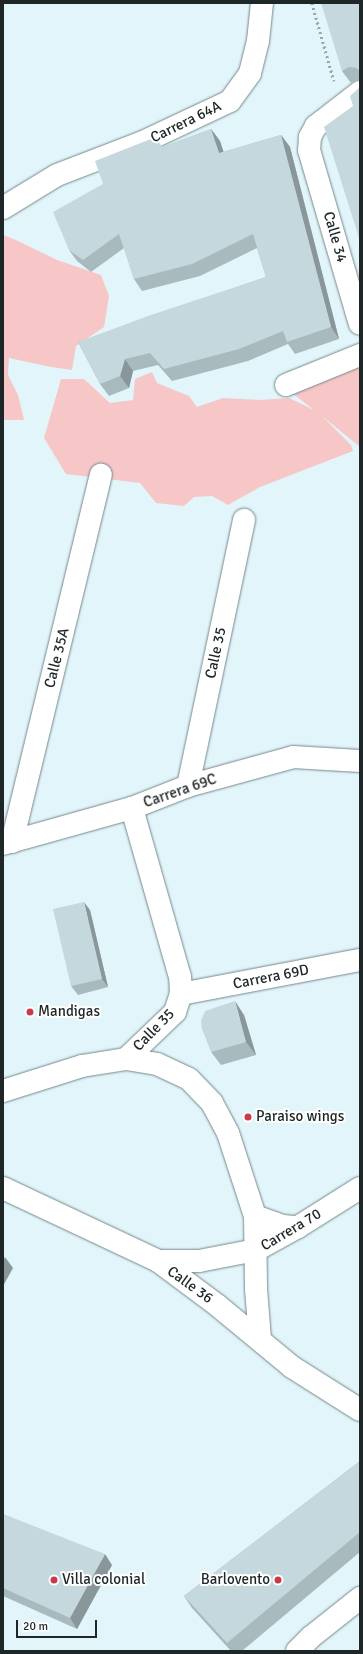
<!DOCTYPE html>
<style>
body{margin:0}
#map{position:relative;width:363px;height:1654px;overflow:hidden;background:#e1f5fa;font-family:Signika,sans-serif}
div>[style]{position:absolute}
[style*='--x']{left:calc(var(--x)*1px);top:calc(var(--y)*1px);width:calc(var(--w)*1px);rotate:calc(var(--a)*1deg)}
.green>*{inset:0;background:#f7c7c7}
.path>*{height:2.5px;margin-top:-1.25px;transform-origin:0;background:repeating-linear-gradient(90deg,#96a5a9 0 2px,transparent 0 5px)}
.roads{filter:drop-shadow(0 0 1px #75878c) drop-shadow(0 0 1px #75878c)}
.minor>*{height:22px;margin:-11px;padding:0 11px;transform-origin:11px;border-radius:11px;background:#fff}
.secondary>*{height:22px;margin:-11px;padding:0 11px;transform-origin:11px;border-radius:11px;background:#fff}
.wall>*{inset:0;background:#a9babe}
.shaded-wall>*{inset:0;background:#89979b}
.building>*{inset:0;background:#c4d8dd}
.dots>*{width:11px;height:11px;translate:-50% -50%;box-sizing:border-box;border:2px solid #fff;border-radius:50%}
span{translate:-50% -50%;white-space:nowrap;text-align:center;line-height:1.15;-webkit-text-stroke:4px #fff;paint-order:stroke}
.street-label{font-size:15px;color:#1e2628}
.poi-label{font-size:15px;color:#1e2628}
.left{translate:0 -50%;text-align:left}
.right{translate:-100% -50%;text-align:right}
.frame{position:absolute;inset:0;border:4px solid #1e2628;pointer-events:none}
.scale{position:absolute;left:16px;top:1620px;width:81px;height:18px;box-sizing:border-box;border:2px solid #1e2628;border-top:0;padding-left:5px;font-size:12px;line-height:14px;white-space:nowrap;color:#1e2628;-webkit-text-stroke:3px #fff;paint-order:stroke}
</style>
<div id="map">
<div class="green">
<div style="clip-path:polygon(3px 235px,16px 240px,57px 260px,101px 275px,109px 296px,104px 327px,76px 346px,72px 370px,51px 367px,9px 358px,8px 375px,18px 395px,24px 420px,3px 420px)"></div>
<div style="clip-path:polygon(360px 364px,360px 447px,322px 416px,351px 445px,353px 451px,260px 487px,228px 505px,212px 496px,194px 497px,184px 506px,156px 503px,140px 483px,66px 474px,44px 438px,61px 379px,84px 379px,110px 403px,133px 400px,135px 379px,152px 372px,157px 383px,189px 396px,197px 407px,223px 398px,259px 400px,289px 398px,314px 410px,292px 393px)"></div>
</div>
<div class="path">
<div style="--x:312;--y:3;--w:81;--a:74.2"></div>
</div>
<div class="roads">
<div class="minor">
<div style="--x:360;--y:92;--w:56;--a:142.3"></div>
<div style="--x:316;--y:126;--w:13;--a:119"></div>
<div style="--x:310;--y:137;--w:13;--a:94"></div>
<div style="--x:309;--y:150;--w:181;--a:73.7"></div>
<div style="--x:3;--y:208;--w:63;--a:-31.4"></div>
<div style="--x:57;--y:175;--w:92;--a:-21"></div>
<div style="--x:143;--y:142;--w:96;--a:-25.2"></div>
<div style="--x:230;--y:101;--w:34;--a:-54"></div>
<div style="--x:250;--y:73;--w:33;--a:-76"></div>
<div style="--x:258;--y:41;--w:38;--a:-84"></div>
<div style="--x:286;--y:385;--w:80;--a:-22.1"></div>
<div style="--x:188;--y:786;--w:272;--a:-78.1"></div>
<div style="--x:12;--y:842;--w:378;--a:-76.4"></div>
<div style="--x:3;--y:844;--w:134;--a:-15.6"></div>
<div style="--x:132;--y:808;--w:60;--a:-21.4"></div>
<div style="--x:188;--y:786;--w:109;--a:-15.4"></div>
<div style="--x:293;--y:757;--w:67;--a:3.4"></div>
<div style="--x:181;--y:994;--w:182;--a:-10.8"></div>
<div style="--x:126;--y:1059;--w:68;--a:-43.8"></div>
<div style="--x:175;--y:1012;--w:19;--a:-72"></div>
<div style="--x:181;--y:994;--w:17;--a:-93"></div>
<div style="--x:180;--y:977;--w:176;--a:-105.9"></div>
<div style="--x:255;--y:1216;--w:29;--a:20"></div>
<div style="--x:282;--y:1226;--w:16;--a:4"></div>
<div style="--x:256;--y:1250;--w:48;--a:-28.7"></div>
<div style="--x:298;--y:1227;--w:73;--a:-32.2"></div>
<div style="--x:297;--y:1651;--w:20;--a:-45"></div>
<div style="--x:311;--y:1637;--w:63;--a:-38.5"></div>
</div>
<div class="secondary">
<div style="--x:3;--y:1091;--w:83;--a:-17.6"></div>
<div style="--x:82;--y:1066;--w:45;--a:-9"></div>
<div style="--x:126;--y:1059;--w:31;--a:9"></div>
<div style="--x:157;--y:1064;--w:35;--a:25"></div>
<div style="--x:189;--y:1079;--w:33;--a:46"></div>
<div style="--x:212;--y:1103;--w:34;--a:62"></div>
<div style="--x:228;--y:1133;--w:87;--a:72"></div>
<div style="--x:255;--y:1216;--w:73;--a:89.2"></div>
<div style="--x:256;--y:1289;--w:50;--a:85.4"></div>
<div style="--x:3;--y:1188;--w:171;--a:25.2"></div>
<div style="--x:158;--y:1261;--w:74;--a:36.7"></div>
<div style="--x:217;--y:1305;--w:97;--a:39.6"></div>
<div style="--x:292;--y:1367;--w:80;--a:32.3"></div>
<div style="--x:158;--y:1261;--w:41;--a:0"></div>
<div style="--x:199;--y:1261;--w:58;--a:-10.9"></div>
</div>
</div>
<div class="wall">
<div style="clip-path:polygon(360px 3px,360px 80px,358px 80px,351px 83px,342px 71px)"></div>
<div style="clip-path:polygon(211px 129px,220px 141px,223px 152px,281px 135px,290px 147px,339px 339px,295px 354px,288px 344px,248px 361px,172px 381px,158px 365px,133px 371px,129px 388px,109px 396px,100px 384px,78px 342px,266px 277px,257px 248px,200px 276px,142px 291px,134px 279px,124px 248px,91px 272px,77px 261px,69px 250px,103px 184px,163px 147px)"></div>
<div style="clip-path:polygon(90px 910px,108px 987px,78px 995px,71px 986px)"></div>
<div style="clip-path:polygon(244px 1015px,256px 1055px,221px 1065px,211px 1052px)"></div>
<div style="clip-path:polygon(360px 1461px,360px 1552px,242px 1651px,231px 1651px,192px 1608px,184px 1596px)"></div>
<div style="clip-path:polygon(3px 1514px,112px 1565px,77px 1629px,3px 1596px)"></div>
</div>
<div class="shaded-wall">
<div style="clip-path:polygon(211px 129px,220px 141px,228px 165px,219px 153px)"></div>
<div style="clip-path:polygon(281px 135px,290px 147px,339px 339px,331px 327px)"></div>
<div style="clip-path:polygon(125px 359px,133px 371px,129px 388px,120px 376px)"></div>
<div style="clip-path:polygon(84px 902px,90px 910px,108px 987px,102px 979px)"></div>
<div style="clip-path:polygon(235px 1001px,244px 1015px,256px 1055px,246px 1042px)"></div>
<div style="clip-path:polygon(5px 1257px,13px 1268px,3px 1286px,3px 1261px)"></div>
<div style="clip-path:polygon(105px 1554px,112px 1565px,77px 1629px,70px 1618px)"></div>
</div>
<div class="building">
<div style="clip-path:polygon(321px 3px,360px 3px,360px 71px,356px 68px,349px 67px,342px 71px)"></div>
<div style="clip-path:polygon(360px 87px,360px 241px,324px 127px,353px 106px,350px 96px)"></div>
<div style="clip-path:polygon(211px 129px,219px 153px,281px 135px,331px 327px,287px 342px,283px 331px,239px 349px,164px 369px,150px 353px,125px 359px,120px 376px,100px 384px,78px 342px,148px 316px,266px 277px,253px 234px,192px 264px,134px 279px,119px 234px,83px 260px,69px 250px,53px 212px,103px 184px,95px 161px,156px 137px,162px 147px)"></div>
<div style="clip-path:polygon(84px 902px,102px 979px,71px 986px,53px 909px)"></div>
<div style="clip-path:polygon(235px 1001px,246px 1042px,211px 1052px,202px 1029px,201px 1021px,205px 1011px)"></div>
<div style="clip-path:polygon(3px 1256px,5px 1257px,3px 1261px)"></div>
<div style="clip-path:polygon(360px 1461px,360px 1532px,227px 1643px,184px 1596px)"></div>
<div style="clip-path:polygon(3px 1514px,105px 1554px,70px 1618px,3px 1588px)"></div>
</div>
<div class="dots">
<div style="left:30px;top:1012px;background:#ca3a49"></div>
<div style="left:248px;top:1117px;background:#ca3a49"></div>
<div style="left:54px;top:1580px;background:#ca3a49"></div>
<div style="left:278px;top:1580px;background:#ca3a49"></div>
</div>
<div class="street-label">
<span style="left:186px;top:122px;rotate:-26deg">Carrera 64A</span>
<span style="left:335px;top:237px;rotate:74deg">Calle 34</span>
<span style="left:216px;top:653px;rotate:-78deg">Calle 35</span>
<span style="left:57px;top:658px;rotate:-76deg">Calle 35A</span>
<span style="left:180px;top:791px;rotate:-19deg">Carrera 69C</span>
<span style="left:271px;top:977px;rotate:-11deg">Carrera 69D</span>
<span style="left:154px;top:1030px;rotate:-46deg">Calle 35</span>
<span style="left:291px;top:1230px;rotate:-31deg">Carrera 70</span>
<span style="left:190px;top:1285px;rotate:36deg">Calle 36</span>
</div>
<div class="poi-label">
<span class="left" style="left:38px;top:1012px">Mandigas</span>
<span class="left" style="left:256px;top:1117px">Paraiso wings</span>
<span class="left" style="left:62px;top:1580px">Villa colonial</span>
<span class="right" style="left:270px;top:1580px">Barlovento</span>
</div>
<div class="frame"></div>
<div class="scale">20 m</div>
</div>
